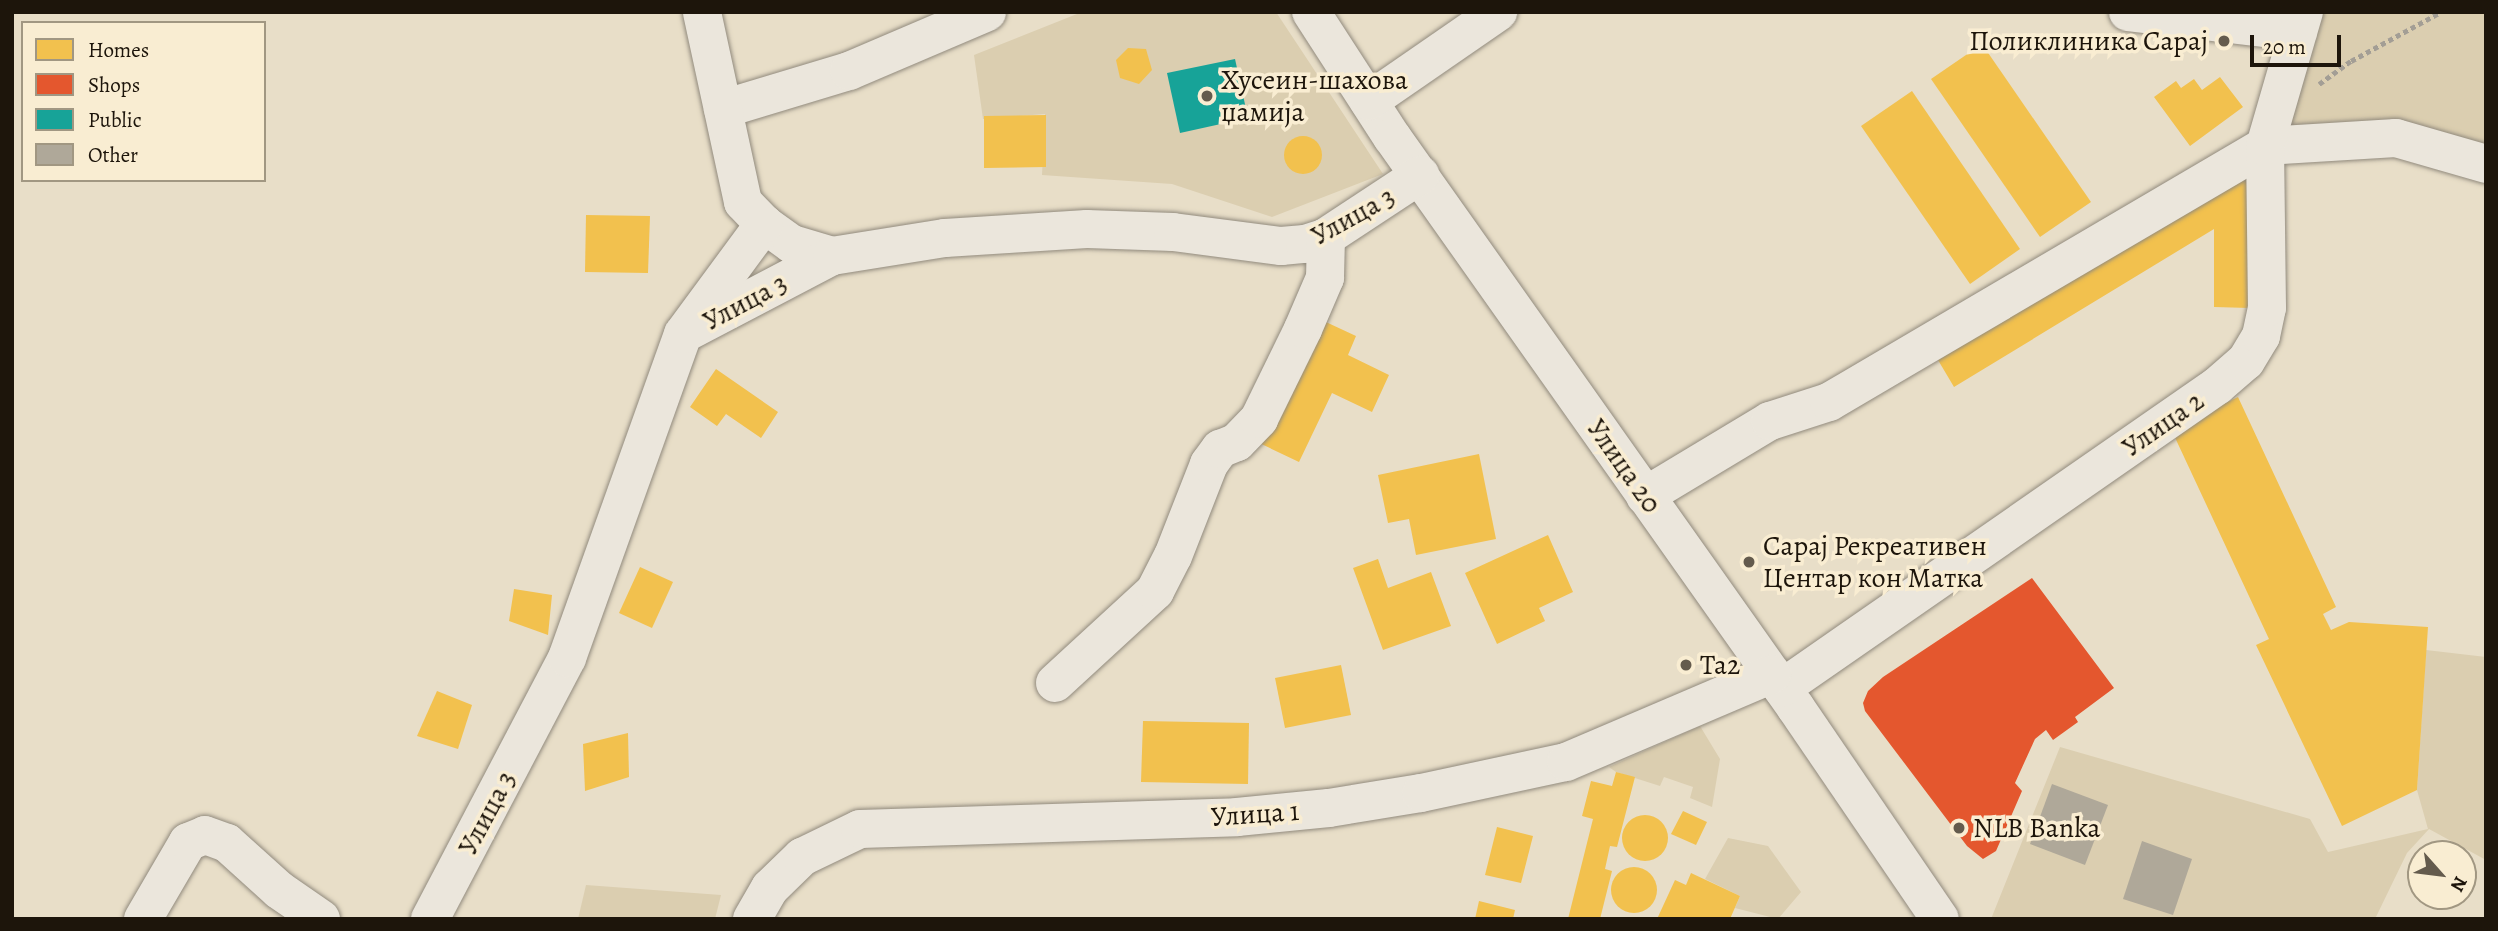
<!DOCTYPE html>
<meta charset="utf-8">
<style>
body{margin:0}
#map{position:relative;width:2498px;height:931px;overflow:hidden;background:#e8dec8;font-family:Alegreya,serif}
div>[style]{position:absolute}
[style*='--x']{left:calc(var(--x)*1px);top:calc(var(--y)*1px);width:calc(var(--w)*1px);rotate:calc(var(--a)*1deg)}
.green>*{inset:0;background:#dbceb0}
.homes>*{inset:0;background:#f2c14e}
.round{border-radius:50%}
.shops>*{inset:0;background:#e4572e}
.public>*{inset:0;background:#17a398}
.building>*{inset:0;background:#afa899}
.path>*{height:4.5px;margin-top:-2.25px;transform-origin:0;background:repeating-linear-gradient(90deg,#a39e95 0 5px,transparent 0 8.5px)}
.roads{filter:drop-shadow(0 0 2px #918a7d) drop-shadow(0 0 2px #918a7d)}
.minor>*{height:38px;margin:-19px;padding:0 19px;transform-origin:19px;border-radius:19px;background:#ebe6dc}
.dots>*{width:19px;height:19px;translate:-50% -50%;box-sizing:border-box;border:4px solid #f9edd2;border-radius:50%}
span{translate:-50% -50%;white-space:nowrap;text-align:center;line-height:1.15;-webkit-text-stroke:7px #f9edd2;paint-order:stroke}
.poi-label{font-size:28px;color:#1d150b}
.right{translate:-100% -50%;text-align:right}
.left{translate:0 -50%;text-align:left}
.street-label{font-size:28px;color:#1d150b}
.frame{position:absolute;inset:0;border:14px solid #1d150b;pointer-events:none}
.legend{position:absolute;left:21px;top:21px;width:245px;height:161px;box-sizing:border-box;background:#f9edd2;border:2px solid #a19782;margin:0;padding:9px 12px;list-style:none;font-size:21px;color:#1d150b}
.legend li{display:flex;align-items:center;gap:14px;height:35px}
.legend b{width:35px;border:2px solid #a19782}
.north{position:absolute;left:2407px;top:840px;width:70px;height:70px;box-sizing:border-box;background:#f9edd2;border:2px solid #a19782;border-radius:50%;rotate:118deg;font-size:19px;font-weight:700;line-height:28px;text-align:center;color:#1d150b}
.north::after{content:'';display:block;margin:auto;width:24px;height:32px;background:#645b4d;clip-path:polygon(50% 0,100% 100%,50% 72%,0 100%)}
.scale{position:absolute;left:2250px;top:35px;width:91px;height:32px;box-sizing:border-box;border:4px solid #1d150b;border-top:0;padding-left:9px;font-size:21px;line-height:24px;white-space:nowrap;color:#1d150b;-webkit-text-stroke:5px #f9edd2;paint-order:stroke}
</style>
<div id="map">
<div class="green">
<div style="clip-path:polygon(1082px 12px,1276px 12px,1383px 174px,1272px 217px,1172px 184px,1042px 175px,1045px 114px,983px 119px,974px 55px)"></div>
<div style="clip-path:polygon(2304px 12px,2486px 12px,2486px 164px,2265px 146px)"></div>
<div style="clip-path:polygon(2426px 650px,2486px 657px,2486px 860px,2429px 829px,2407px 853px,2375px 919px,1991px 919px,2060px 747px,2310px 819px,2328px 852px,2428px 829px,2417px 790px)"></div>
<div style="clip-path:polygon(1700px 726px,1720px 759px,1712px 807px,1690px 798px,1693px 787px,1664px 777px,1660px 786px,1616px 772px,1609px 767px)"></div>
<div style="clip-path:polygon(1728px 838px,1768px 846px,1801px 892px,1778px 919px,1735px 908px,1740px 896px,1705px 879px)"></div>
<div style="clip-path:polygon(586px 885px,721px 895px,715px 919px,578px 919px)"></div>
</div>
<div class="homes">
<div style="clip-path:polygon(1982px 44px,2091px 202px,2040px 237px,1931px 79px)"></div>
<div style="clip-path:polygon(1128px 48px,1146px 49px,1152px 70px,1139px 84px,1120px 78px,1116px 60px)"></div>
<div style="clip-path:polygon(2220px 77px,2243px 107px,2190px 146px,2154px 97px,2176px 81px,2181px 88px,2194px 79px,2202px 90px)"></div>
<div style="clip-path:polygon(1912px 91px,2020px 249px,1970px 284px,1861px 126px)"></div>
<div style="clip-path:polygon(1046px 115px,1046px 167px,984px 168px,984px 116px)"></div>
<div class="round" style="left:1284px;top:136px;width:38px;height:38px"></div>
<div style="clip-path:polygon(2247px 168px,2250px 308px,2214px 307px,2214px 229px,1954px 387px,1938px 360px)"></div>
<div style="clip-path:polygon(586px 215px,650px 216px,648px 273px,585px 272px)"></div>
<div style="clip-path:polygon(1313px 316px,1356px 336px,1348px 355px,1389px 375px,1372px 412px,1332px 393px,1299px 462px,1253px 440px)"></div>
<div style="clip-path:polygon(716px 369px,778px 412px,761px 438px,726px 414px,717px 426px,690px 407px)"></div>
<div style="clip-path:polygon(2238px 397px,2336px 607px,2323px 614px,2331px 630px,2349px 622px,2428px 627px,2417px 790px,2342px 826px,2256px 645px,2269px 639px,2171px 429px)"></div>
<div style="clip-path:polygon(1479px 454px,1496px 539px,1416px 555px,1409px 519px,1388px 523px,1378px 475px)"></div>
<div style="clip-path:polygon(1548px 535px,1573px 592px,1539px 608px,1545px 621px,1497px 644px,1465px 573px)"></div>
<div style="clip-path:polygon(1378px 559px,1388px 588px,1431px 572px,1451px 626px,1383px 650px,1353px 568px)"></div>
<div style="clip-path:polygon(640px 567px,673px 582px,652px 628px,619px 613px)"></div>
<div style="clip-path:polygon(514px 589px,552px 595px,548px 635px,509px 621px)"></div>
<div style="clip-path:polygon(1341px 665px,1351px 715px,1285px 728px,1275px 678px)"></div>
<div style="clip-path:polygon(437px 691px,472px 705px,458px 749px,417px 736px)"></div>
<div style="clip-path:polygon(1143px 721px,1249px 723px,1248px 784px,1141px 782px)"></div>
<div style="clip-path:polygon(628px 733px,629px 777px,585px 791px,583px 744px)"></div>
<div style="clip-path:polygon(1616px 772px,1635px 777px,1617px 847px,1610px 846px,1605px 869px,1612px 871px,1600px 919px,1568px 919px,1593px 819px,1582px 816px,1591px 781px,1612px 786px)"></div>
<div style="clip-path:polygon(1683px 811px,1707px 822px,1696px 845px,1671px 834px)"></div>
<div class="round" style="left:1622px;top:815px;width:46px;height:46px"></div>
<div style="clip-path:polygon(1497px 827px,1533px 836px,1521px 883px,1485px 875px)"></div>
<div class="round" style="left:1611px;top:867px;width:46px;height:46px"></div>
<div style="clip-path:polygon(1691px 873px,1740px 896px,1730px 919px,1657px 919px,1675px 880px,1686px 885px)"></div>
<div style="clip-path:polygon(1479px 901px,1515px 910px,1513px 919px,1475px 919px)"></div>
</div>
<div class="shops">
<div style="clip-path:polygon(2032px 578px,2114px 688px,2075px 717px,2078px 722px,2053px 740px,2046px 730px,2035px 739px,2015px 783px,2022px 791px,1996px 851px,1983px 859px,1967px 846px,1865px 711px,1863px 703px,1868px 691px,1883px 677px)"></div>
</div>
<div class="public">
<div style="clip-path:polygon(1235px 59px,1248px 118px,1180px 133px,1167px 73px)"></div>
</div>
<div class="building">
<div style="clip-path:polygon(2052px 784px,2108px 805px,2085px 865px,2030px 844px)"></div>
<div style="clip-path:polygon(2142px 841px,2192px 859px,2173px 915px,2123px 899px)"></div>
</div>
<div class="path">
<div style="--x:2319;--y:84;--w:39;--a:-36"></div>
<div style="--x:2351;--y:61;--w:102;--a:-28.6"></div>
</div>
<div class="roads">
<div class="minor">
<div style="--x:1311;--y:12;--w:149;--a:57.1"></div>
<div style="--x:1392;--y:137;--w:699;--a:54.72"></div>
<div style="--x:1796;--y:708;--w:255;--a:55.7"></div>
<div style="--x:2128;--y:12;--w:171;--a:6.7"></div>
<div style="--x:1369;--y:101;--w:157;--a:-34.6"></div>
<div style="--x:723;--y:109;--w:132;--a:-16.8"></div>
<div style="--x:849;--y:71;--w:150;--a:-23.1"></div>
<div style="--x:764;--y:224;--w:34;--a:36"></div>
<div style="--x:792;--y:244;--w:42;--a:16.7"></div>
<div style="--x:691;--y:330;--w:159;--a:-27.7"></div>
<div style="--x:832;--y:256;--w:114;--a:-9.1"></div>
<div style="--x:945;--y:238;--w:142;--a:-3.6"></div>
<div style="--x:1087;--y:229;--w:86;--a:2"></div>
<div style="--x:1173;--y:232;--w:109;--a:7.4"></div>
<div style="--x:1281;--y:246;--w:24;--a:-5"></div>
<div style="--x:1305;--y:244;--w:22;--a:-18"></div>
<div style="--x:1326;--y:237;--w:113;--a:-33.4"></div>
<div style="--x:1645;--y:496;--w:146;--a:-31"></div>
<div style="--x:1770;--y:421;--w:62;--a:-17.9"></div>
<div style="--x:1829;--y:402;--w:506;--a:-30.42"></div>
<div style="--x:2265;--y:146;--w:131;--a:-3.5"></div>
<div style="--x:2396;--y:138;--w:94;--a:16.1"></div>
<div style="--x:1055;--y:683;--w:136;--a:-42.6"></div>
<div style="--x:1155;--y:591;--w:39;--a:-63"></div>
<div style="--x:1173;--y:556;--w:99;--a:-68.6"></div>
<div style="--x:1209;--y:464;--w:19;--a:-54"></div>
<div style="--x:1220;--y:449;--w:18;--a:-22"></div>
<div style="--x:1237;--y:442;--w:32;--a:-46"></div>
<div style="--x:1259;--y:419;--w:100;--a:-63.9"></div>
<div style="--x:1303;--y:329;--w:56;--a:-66.7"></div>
<div style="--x:1325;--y:278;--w:41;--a:-88.6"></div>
<div style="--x:1782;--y:688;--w:530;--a:-34.77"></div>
<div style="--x:2217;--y:386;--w:38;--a:-41"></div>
<div style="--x:2246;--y:361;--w:29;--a:-59"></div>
<div style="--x:2261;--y:336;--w:29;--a:-78"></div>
<div style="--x:2267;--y:308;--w:162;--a:-90.7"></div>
<div style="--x:2265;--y:146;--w:140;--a:-73.8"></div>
<div style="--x:143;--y:919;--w:89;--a:-59.7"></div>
<div style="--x:188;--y:842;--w:18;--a:-22"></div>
<div style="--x:205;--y:835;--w:23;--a:20"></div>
<div style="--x:227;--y:843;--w:70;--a:42.1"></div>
<div style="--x:279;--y:890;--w:51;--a:34.6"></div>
<div style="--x:430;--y:919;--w:295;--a:-62.3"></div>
<div style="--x:567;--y:658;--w:344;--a:-70.3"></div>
<div style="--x:683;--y:334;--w:137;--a:-53.6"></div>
<div style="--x:764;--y:224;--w:30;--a:-134"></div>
<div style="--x:743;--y:202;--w:194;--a:-102.2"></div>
<div style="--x:752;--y:919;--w:36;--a:-60"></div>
<div style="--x:770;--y:888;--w:45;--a:-44.1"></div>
<div style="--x:802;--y:857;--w:64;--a:-25.8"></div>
<div style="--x:860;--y:829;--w:377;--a:-1.8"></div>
<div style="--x:1237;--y:817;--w:92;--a:-5.6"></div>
<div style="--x:1329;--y:808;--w:93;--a:-9.3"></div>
<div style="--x:1421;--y:793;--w:148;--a:-12.1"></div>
<div style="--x:1566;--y:762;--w:224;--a:-23.1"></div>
</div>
</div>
<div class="dots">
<div style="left:2224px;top:41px;background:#645b4d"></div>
<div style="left:1207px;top:96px;background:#645b4d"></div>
<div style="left:1749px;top:562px;background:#645b4d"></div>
<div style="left:1686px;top:665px;background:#645b4d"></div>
<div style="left:1959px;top:828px;background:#645b4d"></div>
</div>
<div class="poi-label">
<span class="right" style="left:2208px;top:41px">Поликлиника Сарај</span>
<span class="left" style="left:1221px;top:96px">Хусеин-шахова<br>џамија</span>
<span class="left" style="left:1763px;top:562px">Сарај Рекреативен<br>Центар кон Матка</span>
<span class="left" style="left:1700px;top:665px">Ta2</span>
<span class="left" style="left:1973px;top:828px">NLB Banka</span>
</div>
<div class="street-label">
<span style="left:1353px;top:216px;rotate:-29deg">Улица 3</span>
<span style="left:745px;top:302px;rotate:-28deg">Улица 3</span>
<span style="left:2163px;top:424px;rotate:-35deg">Улица 2</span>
<span style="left:1624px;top:466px;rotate:55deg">Улица 20</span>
<span style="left:487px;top:813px;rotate:-62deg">Улица 3</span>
<span style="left:1255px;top:814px;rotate:-4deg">Улица 1</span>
</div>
<div class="frame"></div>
<ul class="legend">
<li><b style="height:19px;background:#f2c14e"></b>Homes</li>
<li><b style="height:19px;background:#e4572e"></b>Shops</li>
<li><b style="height:19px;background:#17a398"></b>Public</li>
<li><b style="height:19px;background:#afa899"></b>Other</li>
</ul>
<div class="north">N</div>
<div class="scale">20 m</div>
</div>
